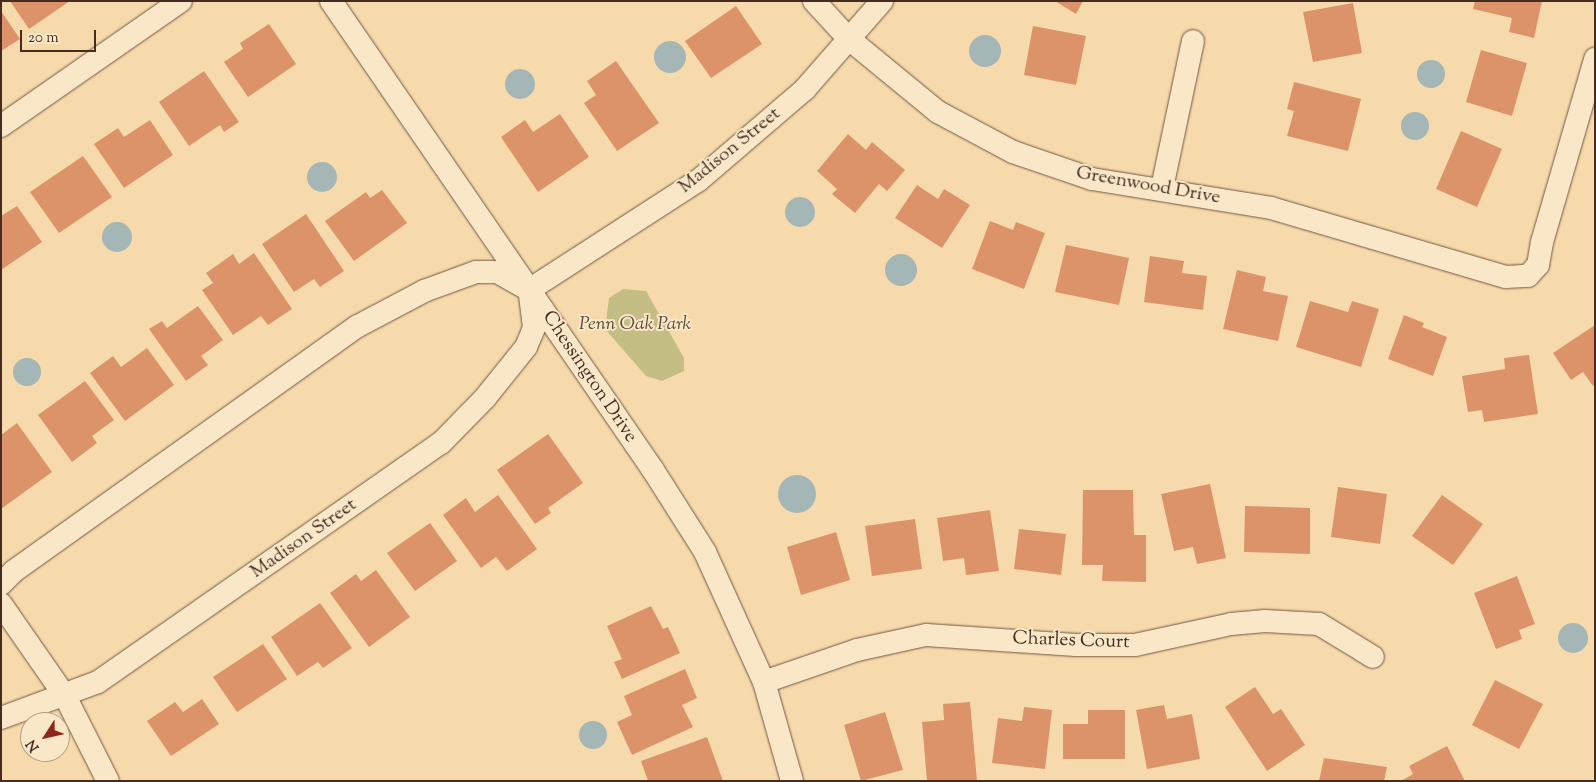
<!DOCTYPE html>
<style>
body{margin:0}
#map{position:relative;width:1596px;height:782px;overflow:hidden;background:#f7daab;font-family:"Sorts Mill Goudy",serif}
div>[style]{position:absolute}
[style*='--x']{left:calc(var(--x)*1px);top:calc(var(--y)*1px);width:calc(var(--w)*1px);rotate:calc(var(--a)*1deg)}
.green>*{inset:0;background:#c4bd84}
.water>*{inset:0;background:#a4b7b6}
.round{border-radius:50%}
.building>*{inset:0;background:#dc9369}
.roads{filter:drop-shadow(0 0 1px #725744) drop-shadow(0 0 1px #725744)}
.street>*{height:22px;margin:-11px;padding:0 11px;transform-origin:11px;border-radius:11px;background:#fae7c8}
span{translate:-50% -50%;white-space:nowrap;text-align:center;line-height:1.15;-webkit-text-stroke:4px #fae7c8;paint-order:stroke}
.street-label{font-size:19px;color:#452b22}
.park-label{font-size:19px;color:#5e4836;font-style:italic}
.frame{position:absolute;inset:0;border:2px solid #452b22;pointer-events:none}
.north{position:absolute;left:20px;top:712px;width:50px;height:50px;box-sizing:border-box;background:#fae7c8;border:1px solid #b29c86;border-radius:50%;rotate:235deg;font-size:14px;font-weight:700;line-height:20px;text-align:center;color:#452b22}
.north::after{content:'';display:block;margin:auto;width:18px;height:22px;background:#8f2418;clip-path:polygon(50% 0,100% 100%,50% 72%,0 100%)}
.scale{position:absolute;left:20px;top:30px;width:76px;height:22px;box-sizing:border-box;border:2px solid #452b22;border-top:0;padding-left:6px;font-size:15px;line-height:18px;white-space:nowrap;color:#452b22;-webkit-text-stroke:4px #fae7c8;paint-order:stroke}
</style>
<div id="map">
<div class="green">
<div style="clip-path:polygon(623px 289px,646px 291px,684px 358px,684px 371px,662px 381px,646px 376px,605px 329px,609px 298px)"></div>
</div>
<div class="water">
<div class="round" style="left:969px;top:35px;width:32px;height:32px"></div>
<div class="round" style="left:654px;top:41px;width:32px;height:32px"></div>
<div class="round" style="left:1417px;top:60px;width:28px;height:28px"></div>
<div class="round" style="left:505px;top:69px;width:30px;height:30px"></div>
<div class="round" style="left:1401px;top:112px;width:28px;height:28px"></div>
<div class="round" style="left:307px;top:162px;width:30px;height:30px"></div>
<div class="round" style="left:785px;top:197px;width:30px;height:30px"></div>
<div class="round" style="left:102px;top:222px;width:30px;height:30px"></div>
<div class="round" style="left:885px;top:254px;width:32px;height:32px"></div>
<div class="round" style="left:13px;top:358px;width:28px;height:28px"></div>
<div class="round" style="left:778px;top:475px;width:38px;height:38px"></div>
<div class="round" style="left:1558px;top:623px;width:30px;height:30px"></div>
<div class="round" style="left:579px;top:721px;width:28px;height:28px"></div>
</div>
<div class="building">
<div style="clip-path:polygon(10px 1px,70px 1px,29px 29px)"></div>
<div style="clip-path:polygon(1055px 1px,1083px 1px,1076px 14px)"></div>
<div style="clip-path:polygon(1475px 1px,1542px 1px,1534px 38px,1509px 32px,1512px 18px,1473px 9px)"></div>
<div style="clip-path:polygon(1353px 3px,1362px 53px,1313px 62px,1303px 12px)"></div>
<div style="clip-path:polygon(736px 6px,762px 44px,711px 78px,685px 41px)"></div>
<div style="clip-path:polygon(1px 11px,20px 39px,1px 51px)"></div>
<div style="clip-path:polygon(269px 24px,296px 64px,248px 97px,224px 62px,243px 49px,240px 43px)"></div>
<div style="clip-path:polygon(1033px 26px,1086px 36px,1076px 85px,1024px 75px)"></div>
<div style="clip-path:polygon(1481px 50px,1527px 63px,1512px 116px,1466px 102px)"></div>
<div style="clip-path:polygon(616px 61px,659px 123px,617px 151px,584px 103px,596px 95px,587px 81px)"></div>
<div style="clip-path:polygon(204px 71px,239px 122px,224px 132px,220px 125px,189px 146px,159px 102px)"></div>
<div style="clip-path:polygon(1294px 82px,1361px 99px,1348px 151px,1287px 136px,1294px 111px,1287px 109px)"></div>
<div style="clip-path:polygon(560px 114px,589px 157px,538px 192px,501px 137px,525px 120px,533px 132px)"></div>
<div style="clip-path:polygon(150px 120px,173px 155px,124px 188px,94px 144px,118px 128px,124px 137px)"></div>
<div style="clip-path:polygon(1461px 131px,1502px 149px,1477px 207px,1436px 189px)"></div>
<div style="clip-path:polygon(848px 134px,866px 150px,872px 142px,905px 170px,887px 191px,879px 184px,855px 213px,832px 194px,837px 189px,817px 171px)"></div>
<div style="clip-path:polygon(83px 156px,112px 197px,59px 233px,30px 192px)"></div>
<div style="clip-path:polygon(917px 185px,938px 199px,944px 189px,970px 205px,942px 248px,895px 218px)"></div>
<div style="clip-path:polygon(382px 190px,407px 223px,354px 261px,325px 221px,366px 192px,370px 198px)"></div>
<div style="clip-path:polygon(17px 206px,42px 242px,1px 270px,1px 216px)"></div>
<div style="clip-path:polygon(306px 214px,344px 271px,320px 287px,314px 279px,294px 292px,262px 244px)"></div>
<div style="clip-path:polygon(990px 221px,1013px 230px,1016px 222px,1045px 233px,1024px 289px,972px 269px)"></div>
<div style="clip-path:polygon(1066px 245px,1129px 258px,1119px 305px,1055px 292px)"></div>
<div style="clip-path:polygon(254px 253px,292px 309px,268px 325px,261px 316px,233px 335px,202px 290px,213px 283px,206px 273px,233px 254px,239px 264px)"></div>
<div style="clip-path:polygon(1150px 256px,1184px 261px,1182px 273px,1207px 276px,1203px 310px,1144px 302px)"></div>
<div style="clip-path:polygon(1237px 270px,1266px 277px,1263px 291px,1288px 296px,1278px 341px,1223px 329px)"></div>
<div style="clip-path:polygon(1310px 301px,1348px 312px,1352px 301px,1379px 309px,1361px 367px,1296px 347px)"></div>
<div style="clip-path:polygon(198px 306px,223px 340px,201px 356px,208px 365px,186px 381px,149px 329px,162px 321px,167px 328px)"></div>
<div style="clip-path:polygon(1404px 315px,1424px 323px,1422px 327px,1447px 337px,1433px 376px,1388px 359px)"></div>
<div style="clip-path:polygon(1595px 325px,1595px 384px,1593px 386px,1583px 372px,1571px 380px,1553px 353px)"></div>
<div style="clip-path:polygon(147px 348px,174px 385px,125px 421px,90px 373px,113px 356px,121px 367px)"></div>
<div style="clip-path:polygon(1529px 355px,1538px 414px,1484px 422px,1482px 410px,1468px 412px,1462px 376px,1505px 369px,1504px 358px)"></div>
<div style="clip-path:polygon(85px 381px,114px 420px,92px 436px,97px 443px,72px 462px,38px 415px)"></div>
<div style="clip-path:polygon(17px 423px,52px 472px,1px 509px,1px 435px)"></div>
<div style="clip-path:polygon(548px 434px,583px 483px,548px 508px,551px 513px,535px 524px,497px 470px)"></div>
<div style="clip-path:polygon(1210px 484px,1226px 558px,1197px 564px,1193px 547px,1174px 551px,1161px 494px)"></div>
<div style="clip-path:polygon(1338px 487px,1387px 494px,1380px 544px,1331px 537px)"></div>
<div style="clip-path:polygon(1083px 490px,1133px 490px,1134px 535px,1146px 535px,1146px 582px,1102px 581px,1103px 565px,1082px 565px)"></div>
<div style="clip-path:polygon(498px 495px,537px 549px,507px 571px,496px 557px,481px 568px,443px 515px,466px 498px,475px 512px)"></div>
<div style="clip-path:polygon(1442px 495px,1483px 524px,1453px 565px,1412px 536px)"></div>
<div style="clip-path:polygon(1245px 506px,1310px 508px,1310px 554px,1244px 552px)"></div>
<div style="clip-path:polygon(990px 510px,999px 571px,966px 575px,964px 558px,943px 561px,937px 518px)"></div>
<div style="clip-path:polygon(915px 519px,922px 569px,872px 576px,865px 526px)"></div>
<div style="clip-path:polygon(430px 523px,457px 561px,415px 591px,387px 553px)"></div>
<div style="clip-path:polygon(1019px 529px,1066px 534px,1061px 575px,1014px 569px)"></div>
<div style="clip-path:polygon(836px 532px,850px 580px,801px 595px,787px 547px)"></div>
<div style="clip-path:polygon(376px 570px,410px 617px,369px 647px,330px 593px,356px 574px,361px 581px)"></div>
<div style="clip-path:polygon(1517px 576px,1535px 624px,1519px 630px,1522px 639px,1496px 649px,1474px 593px)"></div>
<div style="clip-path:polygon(320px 603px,352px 648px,323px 668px,318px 662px,297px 676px,271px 637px)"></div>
<div style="clip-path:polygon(651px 606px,663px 629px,668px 627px,680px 653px,622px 679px,614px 662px,622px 659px,607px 626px)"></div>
<div style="clip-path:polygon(263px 644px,287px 679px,237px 712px,213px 677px)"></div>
<div style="clip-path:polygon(685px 669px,697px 698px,682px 705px,693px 727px,632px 755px,617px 722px,632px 715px,624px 696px)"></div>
<div style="clip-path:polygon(1495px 680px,1543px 704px,1519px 749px,1472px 725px)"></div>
<div style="clip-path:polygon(1255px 687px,1273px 714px,1281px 709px,1305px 745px,1267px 771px,1225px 707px)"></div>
<div style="clip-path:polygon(202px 699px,219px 724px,171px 756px,147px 721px,175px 702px,183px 712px)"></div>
<div style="clip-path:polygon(970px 702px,977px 781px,927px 781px,922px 722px,944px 720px,943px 704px)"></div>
<div style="clip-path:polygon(1164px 705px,1167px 719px,1192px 714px,1200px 759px,1147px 769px,1136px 710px)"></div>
<div style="clip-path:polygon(1024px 707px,1052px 710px,1045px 769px,992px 763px,998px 718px,1022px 721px)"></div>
<div style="clip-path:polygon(1088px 710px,1125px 710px,1125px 759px,1063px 759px,1063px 724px,1088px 724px)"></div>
<div style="clip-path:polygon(885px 712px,903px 770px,861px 781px,844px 725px)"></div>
<div style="clip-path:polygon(707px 737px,723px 781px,648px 781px,641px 761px)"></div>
<div style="clip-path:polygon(1447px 746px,1465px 781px,1401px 781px,1413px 774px,1409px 766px)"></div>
<div style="clip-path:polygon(1324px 758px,1387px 767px,1384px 781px,1319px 781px)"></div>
</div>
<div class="roads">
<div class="street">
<div style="--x:331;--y:1;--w:569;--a:55.53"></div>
<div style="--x:653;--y:470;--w:97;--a:57.6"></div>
<div style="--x:705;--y:552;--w:143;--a:65.6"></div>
<div style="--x:764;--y:682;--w:103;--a:74.2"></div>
<div style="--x:814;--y:1;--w:52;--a:47.4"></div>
<div style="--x:849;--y:39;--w:115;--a:39.4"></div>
<div style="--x:938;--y:112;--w:85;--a:28.1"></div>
<div style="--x:1013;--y:152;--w:83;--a:18.9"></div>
<div style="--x:1092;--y:179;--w:181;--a:9.2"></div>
<div style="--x:1271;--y:208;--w:245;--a:16.4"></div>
<div style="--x:1506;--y:277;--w:22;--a:-3"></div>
<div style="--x:1528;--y:276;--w:15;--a:-48"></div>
<div style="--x:1538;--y:265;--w:23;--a:-80"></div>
<div style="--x:1542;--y:242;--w:191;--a:-73.8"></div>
<div style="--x:1;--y:126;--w:219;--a:-34.8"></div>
<div style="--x:1162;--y:188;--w:150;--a:-78.1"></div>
<div style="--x:529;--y:290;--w:202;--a:-32.9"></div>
<div style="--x:699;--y:180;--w:140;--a:-40.6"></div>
<div style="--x:805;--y:89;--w:117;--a:-48.8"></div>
<div style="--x:1;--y:584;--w:18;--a:-45"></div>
<div style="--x:14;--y:571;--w:422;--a:-35.5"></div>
<div style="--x:358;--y:326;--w:75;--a:-27.9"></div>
<div style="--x:424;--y:291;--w:55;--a:-20.1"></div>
<div style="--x:476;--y:272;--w:21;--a:0"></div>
<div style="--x:497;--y:272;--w:31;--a:29"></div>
<div style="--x:1;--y:604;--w:112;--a:55.2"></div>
<div style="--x:65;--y:696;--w:95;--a:63.2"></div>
<div style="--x:764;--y:682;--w:98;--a:-19"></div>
<div style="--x:857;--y:650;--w:71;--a:-12.3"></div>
<div style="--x:926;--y:635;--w:150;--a:3.8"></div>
<div style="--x:1076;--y:645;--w:59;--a:0"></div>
<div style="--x:1135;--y:645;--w:98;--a:-12.3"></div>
<div style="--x:1231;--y:624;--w:34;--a:-5"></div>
<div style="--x:1265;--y:621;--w:54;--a:3.2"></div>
<div style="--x:1319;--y:624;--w:63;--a:31.4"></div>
<div style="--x:1;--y:718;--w:103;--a:-20.4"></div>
<div style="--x:98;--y:682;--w:418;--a:-34.9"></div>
<div style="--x:441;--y:443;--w:63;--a:-45.6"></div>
<div style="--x:485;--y:398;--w:65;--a:-51.2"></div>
<div style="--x:526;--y:347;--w:21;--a:-67"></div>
<div style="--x:534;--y:328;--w:34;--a:-97"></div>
</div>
</div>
<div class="street-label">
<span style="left:730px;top:151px;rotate:-39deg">Madison Street</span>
<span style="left:1148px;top:186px;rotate:10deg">Greenwood Drive</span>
<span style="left:589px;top:377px;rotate:56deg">Chessington Drive</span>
<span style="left:304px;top:539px;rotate:-35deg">Madison Street</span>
<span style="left:1071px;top:641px;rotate:2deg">Charles Court</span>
</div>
<div class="park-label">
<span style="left:635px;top:325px">Penn Oak Park</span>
</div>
<div class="frame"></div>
<div class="north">N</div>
<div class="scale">20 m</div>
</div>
